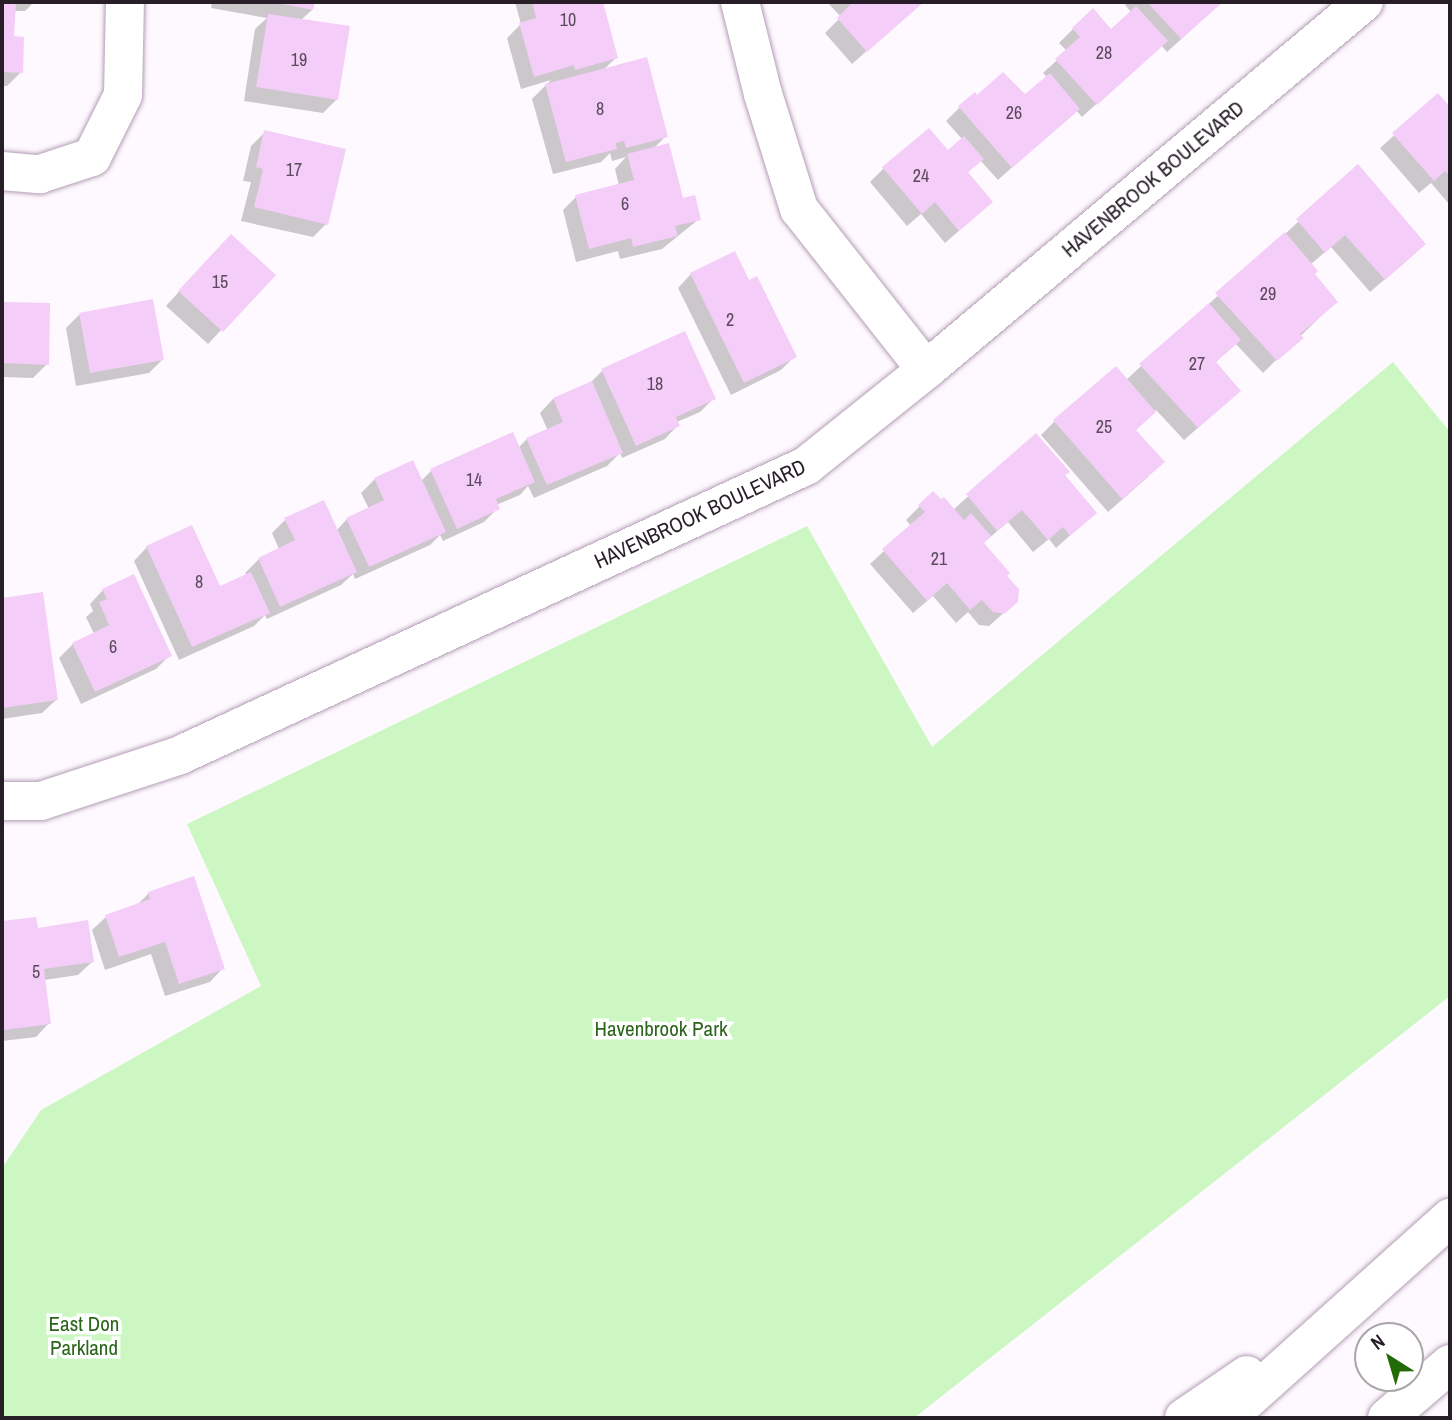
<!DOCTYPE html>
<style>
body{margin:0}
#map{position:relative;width:1452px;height:1420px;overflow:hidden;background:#fef9fe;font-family:"Archivo Narrow",sans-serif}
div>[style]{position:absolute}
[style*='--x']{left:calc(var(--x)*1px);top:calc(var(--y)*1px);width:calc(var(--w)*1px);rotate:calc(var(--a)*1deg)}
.green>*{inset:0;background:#ccf7c2}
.shadow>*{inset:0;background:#0003}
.building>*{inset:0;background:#f4cdf9}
.roads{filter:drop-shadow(0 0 2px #b49db7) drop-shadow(0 0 2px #b49db7)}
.minor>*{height:38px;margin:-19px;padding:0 19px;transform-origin:19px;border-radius:19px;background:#fff}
.motorway>*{height:38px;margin:-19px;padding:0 19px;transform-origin:19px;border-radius:19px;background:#fff}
span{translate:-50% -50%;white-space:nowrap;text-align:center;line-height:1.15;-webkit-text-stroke:7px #fff;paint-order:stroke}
.number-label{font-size:18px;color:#5a4a5c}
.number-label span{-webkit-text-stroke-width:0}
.street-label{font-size:21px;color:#271e28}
.park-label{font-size:21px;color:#2c651c}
.frame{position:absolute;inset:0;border:4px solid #271e28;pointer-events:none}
.north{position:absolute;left:1354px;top:1322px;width:70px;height:70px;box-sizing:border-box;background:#fff;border:2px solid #a9a5a9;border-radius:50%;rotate:323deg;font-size:19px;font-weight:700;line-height:28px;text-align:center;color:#271e28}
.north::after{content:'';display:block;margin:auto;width:24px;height:32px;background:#236b07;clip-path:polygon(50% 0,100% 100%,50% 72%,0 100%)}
</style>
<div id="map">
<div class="green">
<div style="clip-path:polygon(1393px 362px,1450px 432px,1450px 996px,914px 1418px,2px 1418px,2px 1168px,41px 1110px,261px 986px,187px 824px,807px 526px,932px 747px)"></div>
</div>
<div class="shadow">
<div style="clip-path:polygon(2px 2px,34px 2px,25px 11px,14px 11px,12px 37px,21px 72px,7px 86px,2px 86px)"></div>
<div style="clip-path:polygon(212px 2px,313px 2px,312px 10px,301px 20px,337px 99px,323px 113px,244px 101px,255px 29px,267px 18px,211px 8px)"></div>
<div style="clip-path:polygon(515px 2px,601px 2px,616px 58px,603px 70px,666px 136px,653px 149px,682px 200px,699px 219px,662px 249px,620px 259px,618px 251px,576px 262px,563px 210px,576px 197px,619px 186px,615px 169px,626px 157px,612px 161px,610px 153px,601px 162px,553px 174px,532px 99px,551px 80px,521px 89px,507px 38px,521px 24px)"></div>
<div style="clip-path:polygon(827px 2px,922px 2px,852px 64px,825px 33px,841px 17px)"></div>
<div style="clip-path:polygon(1128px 2px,1222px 2px,1167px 52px,1161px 45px,1082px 117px,1076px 110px,998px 180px,980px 160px,967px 173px,977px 215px,945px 243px,921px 214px,907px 226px,870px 182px,884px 168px,948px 152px,962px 139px,946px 121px,960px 107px,977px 98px,1025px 96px,1047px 77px,1043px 73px,1067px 51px,1059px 43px,1073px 29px,1093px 11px,1111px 31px,1132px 13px,1125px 5px)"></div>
<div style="clip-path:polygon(1438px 96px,1450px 110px,1450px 205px,1431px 183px,1419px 193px,1380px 148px)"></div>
<div style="clip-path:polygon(265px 132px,326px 224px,313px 237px,241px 221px,251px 182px,243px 181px,251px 146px)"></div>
<div style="clip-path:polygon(1358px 167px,1411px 257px,1370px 292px,1331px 247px,1310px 265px,1322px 315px,1263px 373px,1235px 343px,1215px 363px,1225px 404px,1184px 440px,1156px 410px,1134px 431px,1149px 476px,1108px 512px,1041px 435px,1055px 421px,1126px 380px)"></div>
<div style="clip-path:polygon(218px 249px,273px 275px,208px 344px,166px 306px)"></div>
<div style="clip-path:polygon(691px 274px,795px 356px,781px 370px,731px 395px,678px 288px)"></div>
<div style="clip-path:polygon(2px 304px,49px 305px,47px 364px,33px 378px,2px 377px)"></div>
<div style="clip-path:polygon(80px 314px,162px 360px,149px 373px,76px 386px,66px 328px)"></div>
<div style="clip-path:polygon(602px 371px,714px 398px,700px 412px,677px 422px,678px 425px,665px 439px,622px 458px,620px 453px,607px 466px,534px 498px,528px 486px,520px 495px,496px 505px,498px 508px,484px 522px,443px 541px,440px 535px,430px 545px,355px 579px,353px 574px,341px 585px,267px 619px,265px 615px,254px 626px,179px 660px,134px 561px,147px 547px,219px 589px,247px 576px,245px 573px,259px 559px,279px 549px,272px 533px,285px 520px,336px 531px,347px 519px,369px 509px,361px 493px,375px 479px,421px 481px,431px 471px,518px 448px,527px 439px,548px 431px,540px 413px,553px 399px,588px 385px)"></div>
<div style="clip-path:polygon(1036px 435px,1063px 476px,1095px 513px,1056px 548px,1049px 539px,1033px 552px,1008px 522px,982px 544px,1005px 576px,1017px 601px,989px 626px,979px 625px,968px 612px,956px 623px,933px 596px,913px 613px,870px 564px,911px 526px,906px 520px,933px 493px,953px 510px)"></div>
<div style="clip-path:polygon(103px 590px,170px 655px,156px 669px,81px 704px,59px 658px,73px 644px,94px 634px,86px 617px,93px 611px,90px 604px)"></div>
<div style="clip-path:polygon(42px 594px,56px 700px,42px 713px,2px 719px,2px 600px)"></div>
<div style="clip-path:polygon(149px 893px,223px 968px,210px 982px,165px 996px,151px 954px,105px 970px,92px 930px,106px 917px,136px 906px)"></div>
<div style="clip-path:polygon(35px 919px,36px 930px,92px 962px,78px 975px,44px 980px,49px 1023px,36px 1037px,2px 1041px,2px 923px)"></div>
</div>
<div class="building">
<div style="clip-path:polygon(2px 2px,16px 2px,14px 36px,24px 37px,23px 73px,2px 72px)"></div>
<div style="clip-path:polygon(272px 2px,315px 2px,313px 10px)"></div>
<div style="clip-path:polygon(532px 2px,603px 2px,618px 58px,575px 70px,574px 65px,534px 77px,519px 23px,536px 18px)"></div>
<div style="clip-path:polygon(853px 2px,924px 2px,867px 52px,837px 18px)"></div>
<div style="clip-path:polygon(1147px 2px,1223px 2px,1181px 39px)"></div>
<div style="clip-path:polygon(1136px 6px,1168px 41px,1097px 105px,1055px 59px,1080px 37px,1072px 28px,1093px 8px,1111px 29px)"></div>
<div style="clip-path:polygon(268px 14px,350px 26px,338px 100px,256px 87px)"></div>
<div style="clip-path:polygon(647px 57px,668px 137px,626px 148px,624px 141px,616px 143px,617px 149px,566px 162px,545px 84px)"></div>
<div style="clip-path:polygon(1003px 72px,1025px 94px,1050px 73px,1080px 109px,1012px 168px,958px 106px,975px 92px,977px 95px)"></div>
<div style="clip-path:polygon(1438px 93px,1450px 107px,1450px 177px,1445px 171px,1434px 181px,1392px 133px)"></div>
<div style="clip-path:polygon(929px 128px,948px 150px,964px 136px,984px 159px,968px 172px,993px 202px,959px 231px,935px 202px,922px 214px,882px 167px)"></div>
<div style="clip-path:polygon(264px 130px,346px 149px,328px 225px,254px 207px,263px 169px,256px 167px)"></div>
<div style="clip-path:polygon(669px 143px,683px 198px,695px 195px,701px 220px,675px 226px,678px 236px,633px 247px,631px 238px,589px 249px,575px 195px,634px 180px,627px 154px)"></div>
<div style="clip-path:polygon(1358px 164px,1426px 244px,1385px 280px,1345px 235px,1325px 253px,1296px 219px)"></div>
<div style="clip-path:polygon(1285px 232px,1318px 271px,1315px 274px,1338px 302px,1300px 334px,1304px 338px,1277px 361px,1215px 293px)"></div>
<div style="clip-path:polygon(231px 234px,276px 275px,223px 332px,178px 291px)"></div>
<div style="clip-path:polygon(735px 251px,749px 280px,757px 276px,797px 357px,744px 383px,690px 273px)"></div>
<div style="clip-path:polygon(153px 299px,164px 360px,90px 373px,79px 313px)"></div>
<div style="clip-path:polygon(2px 302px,50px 303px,49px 365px,2px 363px)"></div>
<div style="clip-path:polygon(1209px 303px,1241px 340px,1216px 362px,1241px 391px,1198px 428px,1139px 364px)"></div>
<div style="clip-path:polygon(685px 331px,716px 399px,676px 417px,680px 426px,636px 446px,601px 369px)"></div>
<div style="clip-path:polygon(1116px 366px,1156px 412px,1136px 430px,1165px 462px,1122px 499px,1053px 420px)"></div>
<div style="clip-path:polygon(592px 381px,623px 453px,547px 485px,526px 438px,563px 422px,553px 398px)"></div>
<div style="clip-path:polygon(513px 432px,535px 482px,496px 499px,500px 509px,457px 529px,430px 469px)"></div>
<div style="clip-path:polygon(1036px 433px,1070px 472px,1065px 475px,1097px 513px,1070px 536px,1063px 527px,1048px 540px,1022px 510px,997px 531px,966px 494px)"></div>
<div style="clip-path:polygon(413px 460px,446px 532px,369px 567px,346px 518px,384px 500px,374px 478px)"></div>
<div style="clip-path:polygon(933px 491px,941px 499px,944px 497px,964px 520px,971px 513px,991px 536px,984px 543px,1010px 573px,1007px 576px,1019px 589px,1018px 602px,1004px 614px,993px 612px,982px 600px,970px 610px,947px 583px,927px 601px,882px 549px,925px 512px,918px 505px)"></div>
<div style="clip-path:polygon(324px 500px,357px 572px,280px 607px,258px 558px,295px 540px,284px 518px)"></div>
<div style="clip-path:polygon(192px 525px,220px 586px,251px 572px,270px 613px,192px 647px,146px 546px)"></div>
<div style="clip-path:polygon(134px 574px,172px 656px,95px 692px,72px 643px,109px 625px,99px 602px,107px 599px,102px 589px)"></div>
<div style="clip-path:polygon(43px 592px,58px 700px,2px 708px,2px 598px)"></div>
<div style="clip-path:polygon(194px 876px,225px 969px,179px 984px,165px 942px,119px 957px,105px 915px,150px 899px,148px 892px)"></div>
<div style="clip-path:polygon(36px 917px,38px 928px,88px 920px,94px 962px,44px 969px,51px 1024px,4px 1030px,2px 921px)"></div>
</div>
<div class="roads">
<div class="minor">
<div style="--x:740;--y:2;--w:95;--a:76"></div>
<div style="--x:763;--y:94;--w:121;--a:72.6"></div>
<div style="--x:799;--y:209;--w:205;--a:51.7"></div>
<div style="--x:2;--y:171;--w:38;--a:5"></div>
<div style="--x:40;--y:174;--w:55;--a:-18.1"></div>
<div style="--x:92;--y:157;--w:69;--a:-63.4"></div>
<div style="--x:123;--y:95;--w:93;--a:-88.8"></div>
<div style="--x:2;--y:801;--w:39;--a:0"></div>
<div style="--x:41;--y:801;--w:144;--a:-18.2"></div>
<div style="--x:178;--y:756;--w:692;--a:-24.79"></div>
<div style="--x:806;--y:466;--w:154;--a:-38.7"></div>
<div style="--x:926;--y:370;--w:572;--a:-40.04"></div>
</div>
<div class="motorway">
<div style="--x:1184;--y:1418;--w:76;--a:-34.3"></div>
<div style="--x:1227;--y:1418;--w:300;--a:-41.9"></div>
<div style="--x:1387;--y:1418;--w:83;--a:-40.6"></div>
</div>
</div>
<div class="number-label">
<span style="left:568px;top:20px">10</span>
<span style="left:1104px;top:53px">28</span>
<span style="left:299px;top:60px">19</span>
<span style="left:600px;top:109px">8</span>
<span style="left:1014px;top:113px">26</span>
<span style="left:294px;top:170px">17</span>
<span style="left:921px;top:176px">24</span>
<span style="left:625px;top:204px">6</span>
<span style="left:220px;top:282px">15</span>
<span style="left:1268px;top:294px">29</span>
<span style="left:730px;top:320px">2</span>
<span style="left:1197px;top:364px">27</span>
<span style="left:655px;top:384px">18</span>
<span style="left:1104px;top:427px">25</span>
<span style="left:474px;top:480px">14</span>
<span style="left:939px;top:559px">21</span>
<span style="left:199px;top:582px">8</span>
<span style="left:113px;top:647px">6</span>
<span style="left:36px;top:972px">5</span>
</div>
<div class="street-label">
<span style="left:1153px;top:179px;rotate:-40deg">HAVENBROOK BOULEVARD</span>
<span style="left:700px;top:514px;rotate:-25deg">HAVENBROOK BOULEVARD</span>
</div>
<div class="park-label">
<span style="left:661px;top:1029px">Havenbrook Park</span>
<span style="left:84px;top:1336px">East Don<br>Parkland</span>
</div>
<div class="frame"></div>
<div class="north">N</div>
</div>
